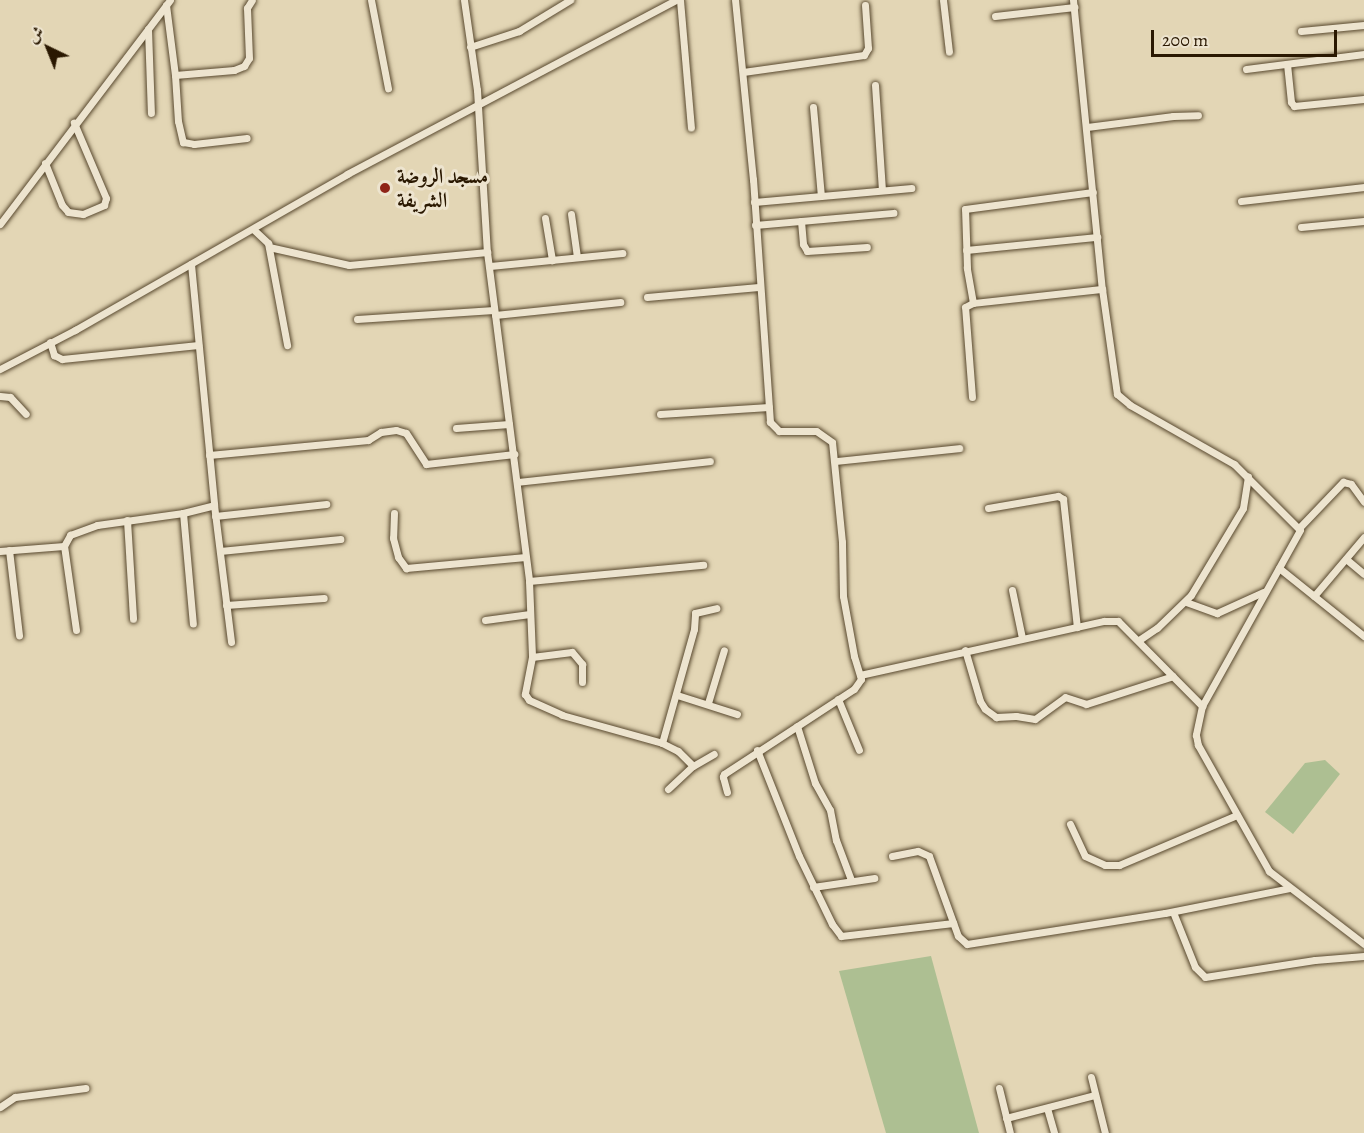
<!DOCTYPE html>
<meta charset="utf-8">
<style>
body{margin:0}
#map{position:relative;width:1364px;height:1133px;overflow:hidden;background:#e3d6b5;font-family:Alegreya,Amiri,serif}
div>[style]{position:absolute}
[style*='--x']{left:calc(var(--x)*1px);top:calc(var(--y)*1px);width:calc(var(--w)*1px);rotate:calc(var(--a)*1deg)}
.green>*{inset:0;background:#adbf92}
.roads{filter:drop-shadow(0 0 2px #58482e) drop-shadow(0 0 2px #58482e)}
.street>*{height:7px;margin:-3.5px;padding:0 3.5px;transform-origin:3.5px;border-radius:3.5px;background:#ede4cf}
.dots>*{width:16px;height:16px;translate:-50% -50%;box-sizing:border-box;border:3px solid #ede4cf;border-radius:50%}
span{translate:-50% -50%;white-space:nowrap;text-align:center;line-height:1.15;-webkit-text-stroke:6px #ede4cf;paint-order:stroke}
.poi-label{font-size:21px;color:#2a1801;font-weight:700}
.left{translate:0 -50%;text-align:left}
.north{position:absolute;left:18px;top:18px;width:60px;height:60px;-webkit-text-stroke:4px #ede4cf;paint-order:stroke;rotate:317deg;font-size:16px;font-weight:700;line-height:24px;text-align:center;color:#2a1801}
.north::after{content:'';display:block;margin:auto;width:21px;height:27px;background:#2a1801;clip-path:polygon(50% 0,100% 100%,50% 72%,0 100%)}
.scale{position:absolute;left:1151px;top:30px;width:186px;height:27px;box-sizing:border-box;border:3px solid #2a1801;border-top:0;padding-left:8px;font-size:18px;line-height:21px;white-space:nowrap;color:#2a1801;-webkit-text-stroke:4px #ede4cf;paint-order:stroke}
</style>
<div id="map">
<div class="green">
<div style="clip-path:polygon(1325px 760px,1340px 774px,1293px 834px,1265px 812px,1305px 763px)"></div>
<div style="clip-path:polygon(931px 956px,979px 1133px,886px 1133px,839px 971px)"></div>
</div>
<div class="roads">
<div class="street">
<div style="--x:371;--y:0;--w:90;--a:79.1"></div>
<div style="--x:464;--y:0;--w:91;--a:81.8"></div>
<div style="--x:477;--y:90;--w:162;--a:86.5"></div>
<div style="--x:487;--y:252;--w:332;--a:82.7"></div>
<div style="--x:529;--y:581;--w:76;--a:87.7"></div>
<div style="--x:532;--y:657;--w:38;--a:101"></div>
<div style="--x:525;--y:694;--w:7;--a:56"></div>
<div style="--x:529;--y:700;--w:36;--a:24"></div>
<div style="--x:562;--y:715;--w:104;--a:15.6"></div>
<div style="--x:662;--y:743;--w:18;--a:27"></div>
<div style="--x:678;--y:751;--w:21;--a:45"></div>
<div style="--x:680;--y:0;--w:128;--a:85.1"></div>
<div style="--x:943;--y:0;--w:52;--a:83.4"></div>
<div style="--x:1073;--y:0;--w:290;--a:84.3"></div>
<div style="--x:1102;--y:289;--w:106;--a:81.9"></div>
<div style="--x:1117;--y:394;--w:17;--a:40"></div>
<div style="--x:1130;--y:405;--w:120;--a:29.6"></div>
<div style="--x:1234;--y:464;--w:93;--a:45"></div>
<div style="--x:1300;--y:530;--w:201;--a:119.1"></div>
<div style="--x:166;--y:5;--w:71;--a:82.7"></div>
<div style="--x:175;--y:75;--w:46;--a:86.3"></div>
<div style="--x:178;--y:121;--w:22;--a:77"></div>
<div style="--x:183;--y:142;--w:11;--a:10"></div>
<div style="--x:194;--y:144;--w:53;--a:-6.5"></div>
<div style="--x:995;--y:16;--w:80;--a:-6.5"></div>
<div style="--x:148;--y:29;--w:84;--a:88"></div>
<div style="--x:1301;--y:31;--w:63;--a:-5.4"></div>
<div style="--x:470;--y:47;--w:52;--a:-18.1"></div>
<div style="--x:519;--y:31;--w:60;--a:-31.3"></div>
<div style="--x:1287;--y:64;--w:38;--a:84"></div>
<div style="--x:1291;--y:102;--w:5;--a:53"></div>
<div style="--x:1294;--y:106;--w:70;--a:-5.7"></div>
<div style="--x:1246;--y:69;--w:119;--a:-7.2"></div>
<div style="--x:743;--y:72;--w:122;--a:-8"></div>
<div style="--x:864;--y:55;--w:8;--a:-60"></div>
<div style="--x:868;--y:48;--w:43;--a:-94"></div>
<div style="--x:175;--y:75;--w:59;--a:-4.8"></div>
<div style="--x:234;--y:70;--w:11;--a:-22"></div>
<div style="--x:244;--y:66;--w:9;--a:-58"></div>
<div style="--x:249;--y:58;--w:50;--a:-92.3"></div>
<div style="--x:247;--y:8;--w:9;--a:-58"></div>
<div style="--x:875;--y:85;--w:105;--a:86.2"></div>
<div style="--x:813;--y:107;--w:89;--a:84.9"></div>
<div style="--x:1087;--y:127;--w:87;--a:-7.3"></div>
<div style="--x:1173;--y:116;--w:25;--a:-2"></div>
<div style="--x:45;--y:163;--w:45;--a:68"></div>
<div style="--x:62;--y:205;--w:9;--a:49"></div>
<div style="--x:68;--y:212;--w:15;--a:8"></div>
<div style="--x:83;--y:214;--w:23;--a:-23"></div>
<div style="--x:104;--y:205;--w:7;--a:-74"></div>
<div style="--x:106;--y:198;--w:82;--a:-113.1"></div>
<div style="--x:1241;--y:201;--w:124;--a:-6.5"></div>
<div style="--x:754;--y:202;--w:158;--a:-5.1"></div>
<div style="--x:571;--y:214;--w:43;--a:82.1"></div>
<div style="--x:545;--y:218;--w:43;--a:80.5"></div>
<div style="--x:801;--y:221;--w:23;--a:85"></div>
<div style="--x:803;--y:244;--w:8;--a:60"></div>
<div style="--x:807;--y:251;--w:60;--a:-3.8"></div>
<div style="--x:0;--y:224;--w:281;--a:-52.8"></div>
<div style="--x:755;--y:225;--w:139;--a:-5"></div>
<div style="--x:1301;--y:227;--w:63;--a:-5.4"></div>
<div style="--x:253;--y:229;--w:21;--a:43"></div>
<div style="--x:268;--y:243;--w:104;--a:79.4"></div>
<div style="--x:269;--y:247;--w:82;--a:12.7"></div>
<div style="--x:349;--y:265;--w:139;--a:-5.4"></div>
<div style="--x:966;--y:250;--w:132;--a:-5.7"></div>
<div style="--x:191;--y:264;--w:242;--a:84.5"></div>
<div style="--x:214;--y:505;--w:138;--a:82.9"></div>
<div style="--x:490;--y:266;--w:133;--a:-5.6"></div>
<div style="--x:647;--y:297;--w:112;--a:-5.1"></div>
<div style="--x:973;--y:303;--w:36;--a:-100"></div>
<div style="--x:967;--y:268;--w:59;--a:-91.9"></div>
<div style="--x:965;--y:209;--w:129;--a:-7.6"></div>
<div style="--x:495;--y:315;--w:126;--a:-5.9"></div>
<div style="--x:357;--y:319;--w:137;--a:-3.8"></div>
<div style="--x:50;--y:342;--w:14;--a:73"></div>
<div style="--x:54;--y:355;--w:9;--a:27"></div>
<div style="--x:62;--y:359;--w:137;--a:-5.9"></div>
<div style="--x:0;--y:369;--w:85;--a:-27.5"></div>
<div style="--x:75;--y:330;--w:314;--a:-29.8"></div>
<div style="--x:347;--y:174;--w:372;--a:-27.9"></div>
<div style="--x:0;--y:396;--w:10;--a:6"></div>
<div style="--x:10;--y:397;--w:23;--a:47"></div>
<div style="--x:972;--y:397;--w:90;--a:-94.4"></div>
<div style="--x:965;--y:307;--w:9;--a:-27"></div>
<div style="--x:973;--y:303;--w:130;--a:-6.2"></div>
<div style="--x:660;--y:414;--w:109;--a:-3.7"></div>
<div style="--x:456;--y:428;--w:53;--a:-4.3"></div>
<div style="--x:209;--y:455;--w:160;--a:-5.4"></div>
<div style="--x:368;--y:440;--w:15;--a:-32"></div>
<div style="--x:381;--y:432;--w:15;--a:-8"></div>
<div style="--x:396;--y:430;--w:10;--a:17"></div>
<div style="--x:406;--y:433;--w:37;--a:57"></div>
<div style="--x:426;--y:464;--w:89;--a:-6.5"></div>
<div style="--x:836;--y:461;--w:124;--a:-6"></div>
<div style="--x:517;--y:482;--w:194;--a:-6.2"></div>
<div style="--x:988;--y:508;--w:71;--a:-9.7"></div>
<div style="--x:1058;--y:496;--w:6;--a:31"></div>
<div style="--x:1063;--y:499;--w:129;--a:83.8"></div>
<div style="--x:183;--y:513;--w:111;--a:84.9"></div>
<div style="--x:394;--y:513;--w:25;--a:92"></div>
<div style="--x:393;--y:538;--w:20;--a:75"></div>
<div style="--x:398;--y:557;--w:14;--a:54"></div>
<div style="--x:406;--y:568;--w:120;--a:-5.3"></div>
<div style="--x:215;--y:516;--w:112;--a:-6.2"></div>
<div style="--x:127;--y:520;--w:99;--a:86.5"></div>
<div style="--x:1299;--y:528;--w:64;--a:-46.3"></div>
<div style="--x:1343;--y:482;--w:8;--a:14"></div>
<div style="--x:1351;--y:484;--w:22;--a:54"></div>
<div style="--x:9;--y:550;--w:86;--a:83.3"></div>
<div style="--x:0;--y:551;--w:64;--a:-4.5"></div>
<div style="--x:220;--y:551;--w:121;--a:-5.7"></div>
<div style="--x:1346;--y:559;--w:23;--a:40"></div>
<div style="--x:1279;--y:568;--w:109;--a:38.7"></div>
<div style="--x:529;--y:581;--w:175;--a:-5.3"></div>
<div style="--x:1012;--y:590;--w:49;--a:78.2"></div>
<div style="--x:1314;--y:596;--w:77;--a:-49.7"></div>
<div style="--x:1186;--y:602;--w:33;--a:20"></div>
<div style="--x:1217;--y:613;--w:51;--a:-24.5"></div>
<div style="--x:226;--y:605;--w:98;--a:-4.1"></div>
<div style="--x:485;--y:620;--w:45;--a:-7.6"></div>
<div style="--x:76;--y:630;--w:85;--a:-98.1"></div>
<div style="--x:64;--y:546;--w:13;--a:-61"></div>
<div style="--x:70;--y:535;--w:29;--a:-20"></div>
<div style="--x:97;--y:525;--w:87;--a:-7.9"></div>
<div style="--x:183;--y:513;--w:32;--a:-14"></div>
<div style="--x:1139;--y:640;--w:22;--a:-34"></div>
<div style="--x:1157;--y:628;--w:47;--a:-44.1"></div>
<div style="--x:1191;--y:595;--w:101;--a:-59.1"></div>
<div style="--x:1243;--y:508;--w:32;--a:-81"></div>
<div style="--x:965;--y:650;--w:53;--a:73.6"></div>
<div style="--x:980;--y:701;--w:9;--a:58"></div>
<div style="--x:985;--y:709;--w:14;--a:36"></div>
<div style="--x:996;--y:717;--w:20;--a:-3"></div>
<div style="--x:1016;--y:716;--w:19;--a:9"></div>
<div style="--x:1035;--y:719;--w:37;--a:-36"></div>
<div style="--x:1065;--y:697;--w:22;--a:18"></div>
<div style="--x:1086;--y:704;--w:91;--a:-17.8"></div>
<div style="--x:532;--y:657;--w:40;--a:-7.1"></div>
<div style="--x:572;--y:652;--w:16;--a:50"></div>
<div style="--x:582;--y:664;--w:18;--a:90"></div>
<div style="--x:860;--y:675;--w:250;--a:-12.5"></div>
<div style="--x:1104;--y:621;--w:14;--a:0"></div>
<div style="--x:1118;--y:621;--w:120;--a:45.3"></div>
<div style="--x:1202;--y:706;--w:30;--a:102"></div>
<div style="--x:1196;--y:735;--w:10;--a:79"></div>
<div style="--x:1198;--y:745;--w:145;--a:60.6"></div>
<div style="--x:1269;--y:871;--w:120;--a:37.5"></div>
<div style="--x:677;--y:695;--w:63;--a:17.6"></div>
<div style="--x:838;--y:699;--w:55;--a:67.6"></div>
<div style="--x:708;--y:703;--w:55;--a:-73.2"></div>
<div style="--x:797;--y:726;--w:60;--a:72.5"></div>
<div style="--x:815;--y:783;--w:31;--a:61"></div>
<div style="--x:830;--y:810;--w:31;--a:79"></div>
<div style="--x:836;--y:840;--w:43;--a:69.4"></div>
<div style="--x:662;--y:743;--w:118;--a:-74.3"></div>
<div style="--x:694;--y:629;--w:16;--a:-86"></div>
<div style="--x:695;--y:613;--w:22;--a:-13"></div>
<div style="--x:757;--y:750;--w:114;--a:68.4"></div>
<div style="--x:799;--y:856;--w:76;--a:64.1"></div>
<div style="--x:832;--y:924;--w:15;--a:53"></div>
<div style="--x:841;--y:936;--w:113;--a:-6.6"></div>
<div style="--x:668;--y:789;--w:34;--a:-43"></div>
<div style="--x:693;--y:766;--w:24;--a:-30"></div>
<div style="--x:727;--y:792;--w:16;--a:-105"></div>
<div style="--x:723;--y:777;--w:3;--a:-72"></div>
<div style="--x:724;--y:774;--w:155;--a:-33.2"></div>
<div style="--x:854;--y:689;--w:12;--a:-55"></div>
<div style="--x:861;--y:679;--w:24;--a:-107"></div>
<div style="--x:854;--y:656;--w:61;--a:-100.4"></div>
<div style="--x:843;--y:596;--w:54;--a:-91.1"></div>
<div style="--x:842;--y:542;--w:100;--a:-95.7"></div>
<div style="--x:832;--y:442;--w:19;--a:-145"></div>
<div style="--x:816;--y:431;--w:37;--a:180"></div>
<div style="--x:779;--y:431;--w:13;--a:-135"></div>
<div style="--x:770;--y:422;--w:243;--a:-94"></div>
<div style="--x:753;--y:180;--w:181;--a:-95.7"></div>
<div style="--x:1070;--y:824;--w:35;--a:65"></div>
<div style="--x:1085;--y:856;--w:22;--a:24"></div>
<div style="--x:1105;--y:865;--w:14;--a:0"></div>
<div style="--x:1119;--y:865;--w:128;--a:-23"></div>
<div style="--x:892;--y:856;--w:26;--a:-11"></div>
<div style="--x:918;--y:851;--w:12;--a:24"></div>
<div style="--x:929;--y:856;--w:85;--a:70.1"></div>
<div style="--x:958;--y:936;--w:12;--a:42"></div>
<div style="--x:967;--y:944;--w:200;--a:-8.9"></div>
<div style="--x:1165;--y:913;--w:127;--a:-11.3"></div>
<div style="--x:813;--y:887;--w:62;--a:-8.4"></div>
<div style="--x:1173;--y:912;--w:59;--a:68.2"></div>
<div style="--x:1195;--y:967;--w:14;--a:45"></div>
<div style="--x:1205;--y:977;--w:111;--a:-8.8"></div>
<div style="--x:1315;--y:960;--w:49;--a:-4.7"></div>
<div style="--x:1091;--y:1077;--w:58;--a:76"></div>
<div style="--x:999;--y:1088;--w:46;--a:76.3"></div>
<div style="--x:0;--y:1107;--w:18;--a:-34"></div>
<div style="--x:15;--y:1097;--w:71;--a:-7.3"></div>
<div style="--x:1047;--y:1108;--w:26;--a:74"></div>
<div style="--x:1006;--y:1118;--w:92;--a:-14.5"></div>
</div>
</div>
<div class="dots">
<div style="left:385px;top:188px;background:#8f2418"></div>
</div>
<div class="poi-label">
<span class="left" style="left:397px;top:188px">مسجد الروضة<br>الشريفة</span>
</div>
<div class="north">ش</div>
<div class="scale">200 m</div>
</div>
